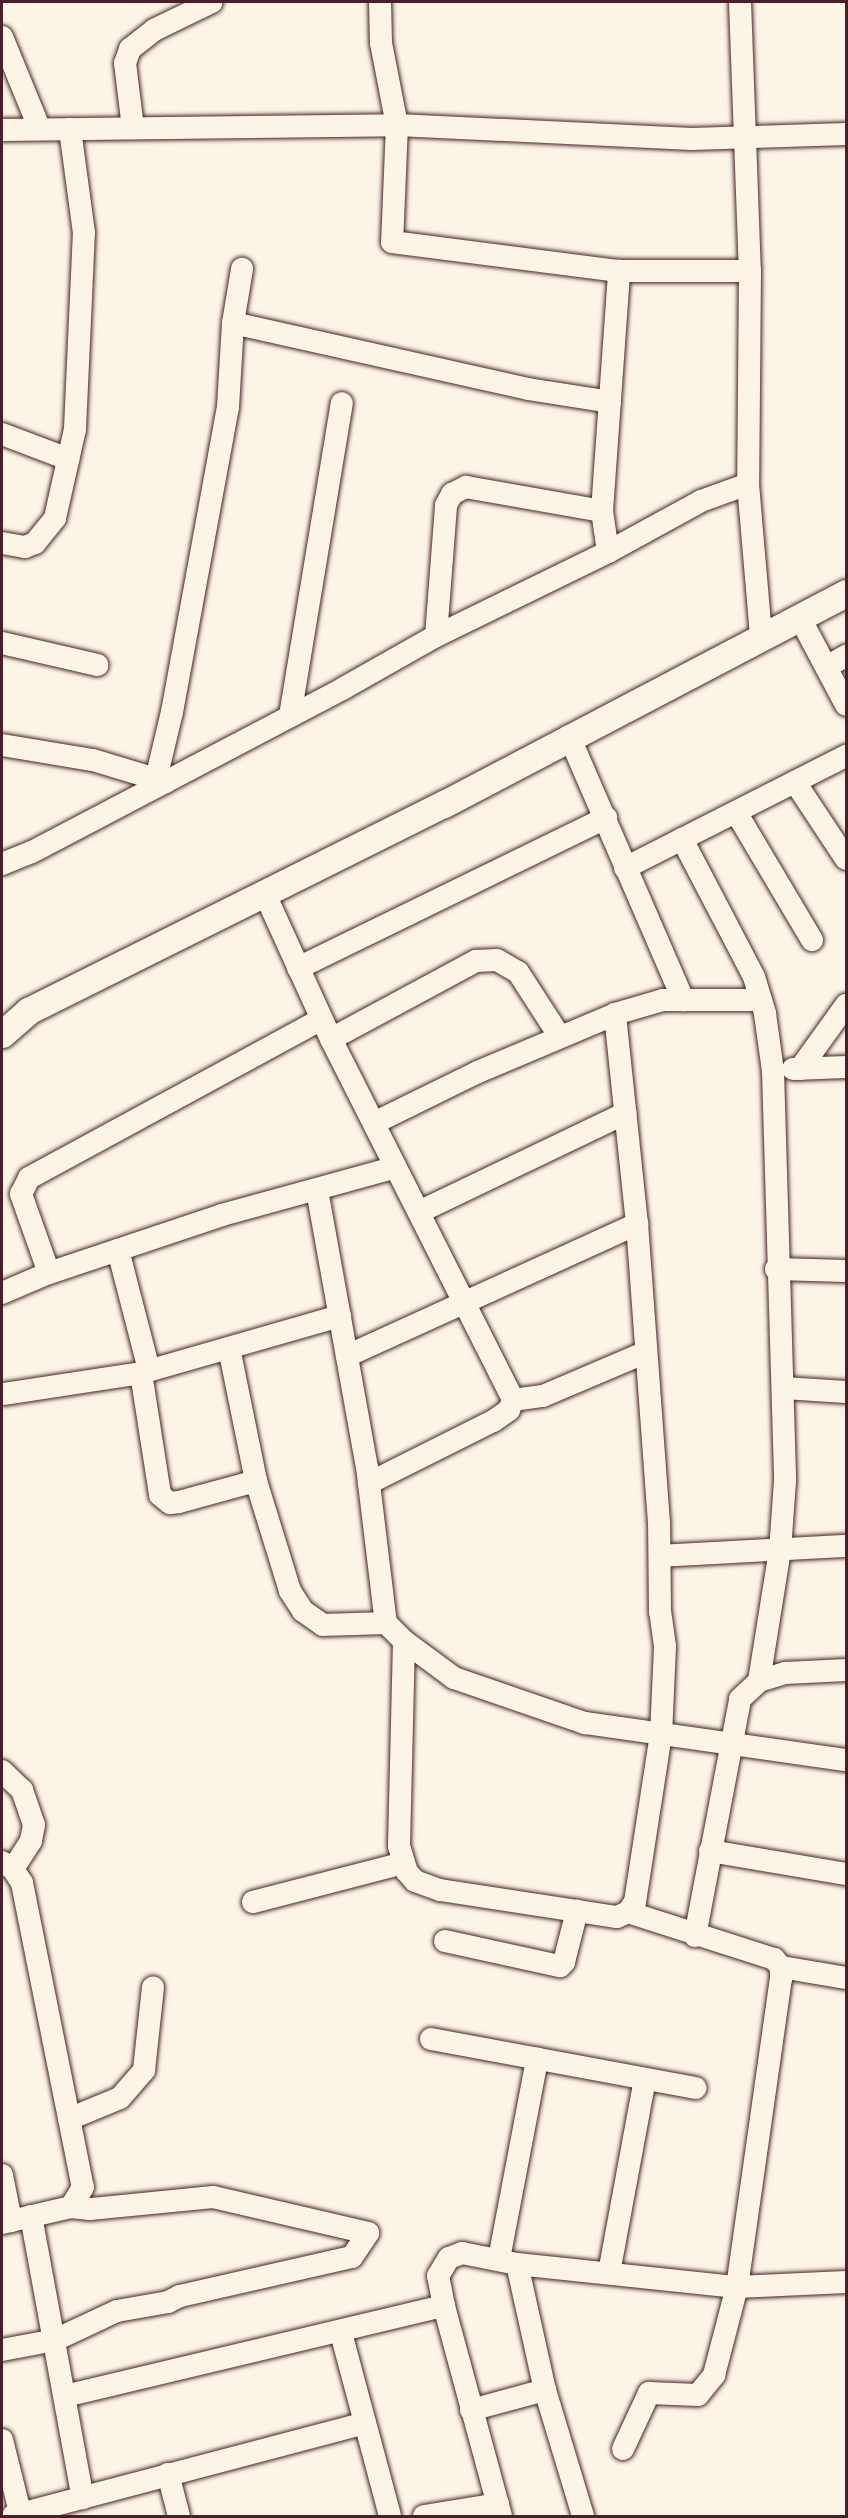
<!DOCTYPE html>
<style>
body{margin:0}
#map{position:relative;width:848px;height:2518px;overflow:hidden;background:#fcf5e5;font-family:Mali,sans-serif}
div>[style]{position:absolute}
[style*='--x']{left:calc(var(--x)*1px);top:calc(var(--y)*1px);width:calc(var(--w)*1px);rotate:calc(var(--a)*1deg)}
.roads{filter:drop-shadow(0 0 2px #4a1f2b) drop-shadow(0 0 2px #4a1f2b)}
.minor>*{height:22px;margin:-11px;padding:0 11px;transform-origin:11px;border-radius:11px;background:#fcf5e5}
.tertiary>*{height:27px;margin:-13.5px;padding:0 13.5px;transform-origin:13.5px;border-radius:13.5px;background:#fcf5e5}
span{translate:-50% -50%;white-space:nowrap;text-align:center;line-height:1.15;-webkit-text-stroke:4.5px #fcf5e5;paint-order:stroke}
.frame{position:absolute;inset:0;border:3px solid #4a1f2b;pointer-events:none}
</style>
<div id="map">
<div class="roads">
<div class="minor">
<div style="--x:380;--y:2;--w:41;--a:88.6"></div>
<div style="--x:381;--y:43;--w:84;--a:79"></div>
<div style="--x:397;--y:125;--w:117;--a:92.4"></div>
<div style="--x:392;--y:242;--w:229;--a:7.3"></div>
<div style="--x:619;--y:271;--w:131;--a:0"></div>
<div style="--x:740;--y:2;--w:269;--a:87.9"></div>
<div style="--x:750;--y:271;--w:213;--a:90.5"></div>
<div style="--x:748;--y:484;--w:152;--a:85.1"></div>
<div style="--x:2;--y:37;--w:97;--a:67.7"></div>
<div style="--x:133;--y:128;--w:65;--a:-97"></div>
<div style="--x:125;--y:63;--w:15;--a:-70"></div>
<div style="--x:130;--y:49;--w:31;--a:-38"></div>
<div style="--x:154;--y:30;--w:64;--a:-25.8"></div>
<div style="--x:2;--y:130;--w:395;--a:-0.7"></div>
<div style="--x:397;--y:125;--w:295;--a:2.7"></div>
<div style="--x:692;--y:139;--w:154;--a:-1.9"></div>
<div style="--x:233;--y:323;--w:302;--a:12.6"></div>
<div style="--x:528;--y:389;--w:83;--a:9"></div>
<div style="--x:2;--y:434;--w:71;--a:20.7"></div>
<div style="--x:2;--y:543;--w:23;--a:10"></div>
<div style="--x:25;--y:547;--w:11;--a:-22"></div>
<div style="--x:35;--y:543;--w:32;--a:-51"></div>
<div style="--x:55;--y:518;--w:91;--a:-77.3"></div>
<div style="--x:75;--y:429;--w:196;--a:-87.4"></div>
<div style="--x:84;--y:233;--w:105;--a:-97.7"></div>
<div style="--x:608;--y:552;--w:41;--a:-98.3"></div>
<div style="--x:602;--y:511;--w:241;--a:-85.9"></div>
<div style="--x:800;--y:618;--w:98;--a:62.1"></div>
<div style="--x:436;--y:636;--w:131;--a:-85.6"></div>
<div style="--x:446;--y:505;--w:13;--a:-61"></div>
<div style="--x:452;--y:494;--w:16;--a:-27"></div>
<div style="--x:466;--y:487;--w:138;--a:10"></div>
<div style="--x:2;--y:643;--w:98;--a:13"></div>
<div style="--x:826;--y:667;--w:23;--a:-29"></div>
<div style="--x:290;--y:716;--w:317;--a:-80.6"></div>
<div style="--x:569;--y:736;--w:288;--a:66.6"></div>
<div style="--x:2;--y:745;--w:92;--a:9.4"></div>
<div style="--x:93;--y:760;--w:76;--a:16.8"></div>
<div style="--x:156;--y:779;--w:69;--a:-76.6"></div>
<div style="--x:172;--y:712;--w:310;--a:-79.6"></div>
<div style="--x:228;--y:407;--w:84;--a:-86.6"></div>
<div style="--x:233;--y:323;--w:55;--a:-80.5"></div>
<div style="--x:795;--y:782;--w:92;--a:56.5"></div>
<div style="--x:736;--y:812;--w:149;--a:59.3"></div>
<div style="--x:682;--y:839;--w:156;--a:62.4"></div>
<div style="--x:754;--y:977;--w:39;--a:73"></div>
<div style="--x:765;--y:1014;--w:58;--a:82"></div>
<div style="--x:773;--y:1071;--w:410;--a:88.3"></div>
<div style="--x:785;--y:1481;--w:69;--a:94.1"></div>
<div style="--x:780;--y:1550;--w:133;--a:99.1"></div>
<div style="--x:2;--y:864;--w:32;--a:-22"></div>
<div style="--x:32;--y:852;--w:352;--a:-27.7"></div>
<div style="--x:344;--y:688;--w:106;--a:-29.5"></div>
<div style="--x:436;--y:636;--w:191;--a:-26"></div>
<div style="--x:608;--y:552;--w:106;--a:-28.7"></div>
<div style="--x:701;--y:501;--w:50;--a:-19.9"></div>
<div style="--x:625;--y:868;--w:248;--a:-26.9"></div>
<div style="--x:264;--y:892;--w:162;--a:65.5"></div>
<div style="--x:331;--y:1039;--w:404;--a:63.2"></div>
<div style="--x:513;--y:1400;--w:11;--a:112"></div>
<div style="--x:509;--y:1410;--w:19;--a:145"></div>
<div style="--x:493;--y:1421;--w:139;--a:153.4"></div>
<div style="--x:298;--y:968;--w:343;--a:-26"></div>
<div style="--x:331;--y:1039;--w:165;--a:-28.3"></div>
<div style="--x:476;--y:961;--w:21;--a:-3"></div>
<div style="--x:497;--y:960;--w:24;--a:30"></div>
<div style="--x:518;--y:972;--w:77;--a:57.1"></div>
<div style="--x:793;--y:1069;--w:53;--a:-2.2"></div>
<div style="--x:800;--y:1069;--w:79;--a:-54.3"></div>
<div style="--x:374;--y:1123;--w:116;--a:-26.1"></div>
<div style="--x:478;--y:1072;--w:149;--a:-22.9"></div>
<div style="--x:615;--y:1014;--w:50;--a:-16.3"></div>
<div style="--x:663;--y:1000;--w:98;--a:0"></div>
<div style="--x:317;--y:1190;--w:281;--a:79.8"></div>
<div style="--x:367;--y:1467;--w:157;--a:83.1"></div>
<div style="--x:386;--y:1623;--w:25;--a:45"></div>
<div style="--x:404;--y:1641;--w:62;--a:36.5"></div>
<div style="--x:454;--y:1678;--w:139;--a:19"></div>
<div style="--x:585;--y:1723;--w:264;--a:8.1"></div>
<div style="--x:419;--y:1212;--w:229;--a:-25.6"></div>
<div style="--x:118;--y:1250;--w:124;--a:75.5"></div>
<div style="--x:776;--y:1269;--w:70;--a:1.6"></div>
<div style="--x:49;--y:1273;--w:84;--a:-109.5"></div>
<div style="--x:21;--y:1194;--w:18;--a:-63"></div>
<div style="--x:29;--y:1178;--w:333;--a:-28.5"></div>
<div style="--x:2;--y:1293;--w:51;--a:-23.1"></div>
<div style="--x:49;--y:1273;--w:182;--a:-18.5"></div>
<div style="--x:222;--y:1215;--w:180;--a:-15.4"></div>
<div style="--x:229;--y:1348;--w:136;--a:78.5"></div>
<div style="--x:256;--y:1481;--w:115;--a:72.8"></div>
<div style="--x:290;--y:1591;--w:24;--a:57"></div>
<div style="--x:303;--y:1611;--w:24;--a:35"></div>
<div style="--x:323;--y:1625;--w:63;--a:-1.8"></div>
<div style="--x:347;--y:1356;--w:319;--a:-24.5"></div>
<div style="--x:141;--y:1373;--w:123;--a:81.1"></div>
<div style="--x:160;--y:1495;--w:13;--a:39"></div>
<div style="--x:170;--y:1503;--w:9;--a:-6"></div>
<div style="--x:179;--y:1502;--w:80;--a:-15.3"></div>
<div style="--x:784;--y:1388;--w:62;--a:3.7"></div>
<div style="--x:4;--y:1394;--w:139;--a:-8.7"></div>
<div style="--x:141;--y:1373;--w:207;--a:-16"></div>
<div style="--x:513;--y:1400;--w:30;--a:-8"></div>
<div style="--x:543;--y:1396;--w:112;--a:-23.1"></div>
<div style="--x:660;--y:1556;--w:186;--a:-3.1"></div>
<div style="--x:404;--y:1641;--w:205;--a:91.4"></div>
<div style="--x:399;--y:1846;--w:27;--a:73"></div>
<div style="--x:407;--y:1872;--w:12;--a:48"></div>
<div style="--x:415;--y:1881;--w:27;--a:20"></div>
<div style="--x:440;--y:1890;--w:179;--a:8.7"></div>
<div style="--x:617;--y:1917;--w:12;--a:-24"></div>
<div style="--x:628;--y:1912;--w:12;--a:-55"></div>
<div style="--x:635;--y:1902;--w:169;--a:-81.2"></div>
<div style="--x:661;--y:1735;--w:89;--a:-87.4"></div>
<div style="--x:665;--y:1646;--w:34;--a:-98"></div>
<div style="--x:660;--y:1612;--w:89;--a:-90.6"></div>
<div style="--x:659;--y:1523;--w:300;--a:-94.2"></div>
<div style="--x:637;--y:1224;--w:211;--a:-96"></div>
<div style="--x:2;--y:1771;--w:28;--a:44"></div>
<div style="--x:22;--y:1790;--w:37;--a:71"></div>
<div style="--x:34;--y:1825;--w:16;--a:101"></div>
<div style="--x:31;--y:1841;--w:33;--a:123"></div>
<div style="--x:710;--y:1851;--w:138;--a:9.6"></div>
<div style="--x:2;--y:1862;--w:13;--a:32"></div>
<div style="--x:13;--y:1869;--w:17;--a:57"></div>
<div style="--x:22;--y:1883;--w:310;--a:78.7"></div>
<div style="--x:83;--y:2187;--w:23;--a:121"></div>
<div style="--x:71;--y:2207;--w:71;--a:166.9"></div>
<div style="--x:253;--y:1902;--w:156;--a:-14.5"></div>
<div style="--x:695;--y:1936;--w:241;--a:-79.2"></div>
<div style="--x:740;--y:1699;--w:26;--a:-43"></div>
<div style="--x:759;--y:1681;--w:28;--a:-17"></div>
<div style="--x:786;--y:1673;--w:60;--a:-2.9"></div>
<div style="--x:445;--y:1941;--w:118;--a:12.3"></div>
<div style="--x:560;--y:1966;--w:6;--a:-45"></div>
<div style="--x:564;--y:1962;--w:53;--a:-75.7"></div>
<div style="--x:781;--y:1967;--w:66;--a:9.6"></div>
<div style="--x:431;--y:2039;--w:269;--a:10.5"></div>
<div style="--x:69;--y:2119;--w:55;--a:-22.4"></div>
<div style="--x:120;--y:2098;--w:37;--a:-49"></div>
<div style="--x:144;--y:2070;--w:83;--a:-83.8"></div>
<div style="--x:2;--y:2175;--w:47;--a:78.9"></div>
<div style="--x:31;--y:2216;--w:287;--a:79.6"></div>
<div style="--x:499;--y:2259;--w:204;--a:-79.2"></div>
<div style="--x:517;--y:2264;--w:129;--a:77.5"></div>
<div style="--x:545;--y:2390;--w:132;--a:73.2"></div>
<div style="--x:609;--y:2273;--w:197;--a:-79.5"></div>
<div style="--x:341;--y:2333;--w:189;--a:75"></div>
<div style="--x:2;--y:2350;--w:54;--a:-10.7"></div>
<div style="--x:55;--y:2340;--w:68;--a:-25.1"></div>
<div style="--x:117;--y:2311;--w:52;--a:-10"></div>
<div style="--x:168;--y:2302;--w:13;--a:-27"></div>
<div style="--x:180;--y:2296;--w:176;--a:-12.8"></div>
<div style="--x:352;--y:2257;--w:29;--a:-56"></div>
<div style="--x:368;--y:2233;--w:159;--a:-166.9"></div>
<div style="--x:213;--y:2197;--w:124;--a:174.4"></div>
<div style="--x:90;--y:2209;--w:19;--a:-174"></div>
<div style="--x:65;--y:2396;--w:390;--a:-13.4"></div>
<div style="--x:471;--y:2410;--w:77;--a:-15.1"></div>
<div style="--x:2;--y:2440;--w:78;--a:76"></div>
<div style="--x:623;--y:2449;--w:62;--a:-65.1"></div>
<div style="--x:649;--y:2393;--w:49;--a:2.3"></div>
<div style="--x:698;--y:2395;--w:26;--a:-51"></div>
<div style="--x:714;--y:2375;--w:91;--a:-75.4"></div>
<div style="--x:737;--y:2287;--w:311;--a:-81.9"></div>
<div style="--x:781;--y:1979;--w:12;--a:-90"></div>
<div style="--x:781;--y:1967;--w:11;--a:-131"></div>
<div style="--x:774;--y:1959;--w:153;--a:-162.2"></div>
<div style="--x:168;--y:2474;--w:43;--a:75.3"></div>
<div style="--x:13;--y:2516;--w:364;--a:-14.8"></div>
<div style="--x:424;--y:2516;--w:75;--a:-9.2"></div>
<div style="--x:501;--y:2516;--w:218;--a:-105.2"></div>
<div style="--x:444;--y:2306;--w:31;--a:-101"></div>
<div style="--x:438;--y:2276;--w:21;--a:-59"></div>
<div style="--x:449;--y:2258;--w:14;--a:-21"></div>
<div style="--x:462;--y:2253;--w:56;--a:11.3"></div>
<div style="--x:517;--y:2264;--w:221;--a:6"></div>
<div style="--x:737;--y:2287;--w:109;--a:-2.6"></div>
</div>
<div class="tertiary">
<div style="--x:2;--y:1034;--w:35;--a:-41"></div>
<div style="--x:28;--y:1011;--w:465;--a:-26.5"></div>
<div style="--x:444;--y:804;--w:454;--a:-27.7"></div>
</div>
</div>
<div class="frame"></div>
</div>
